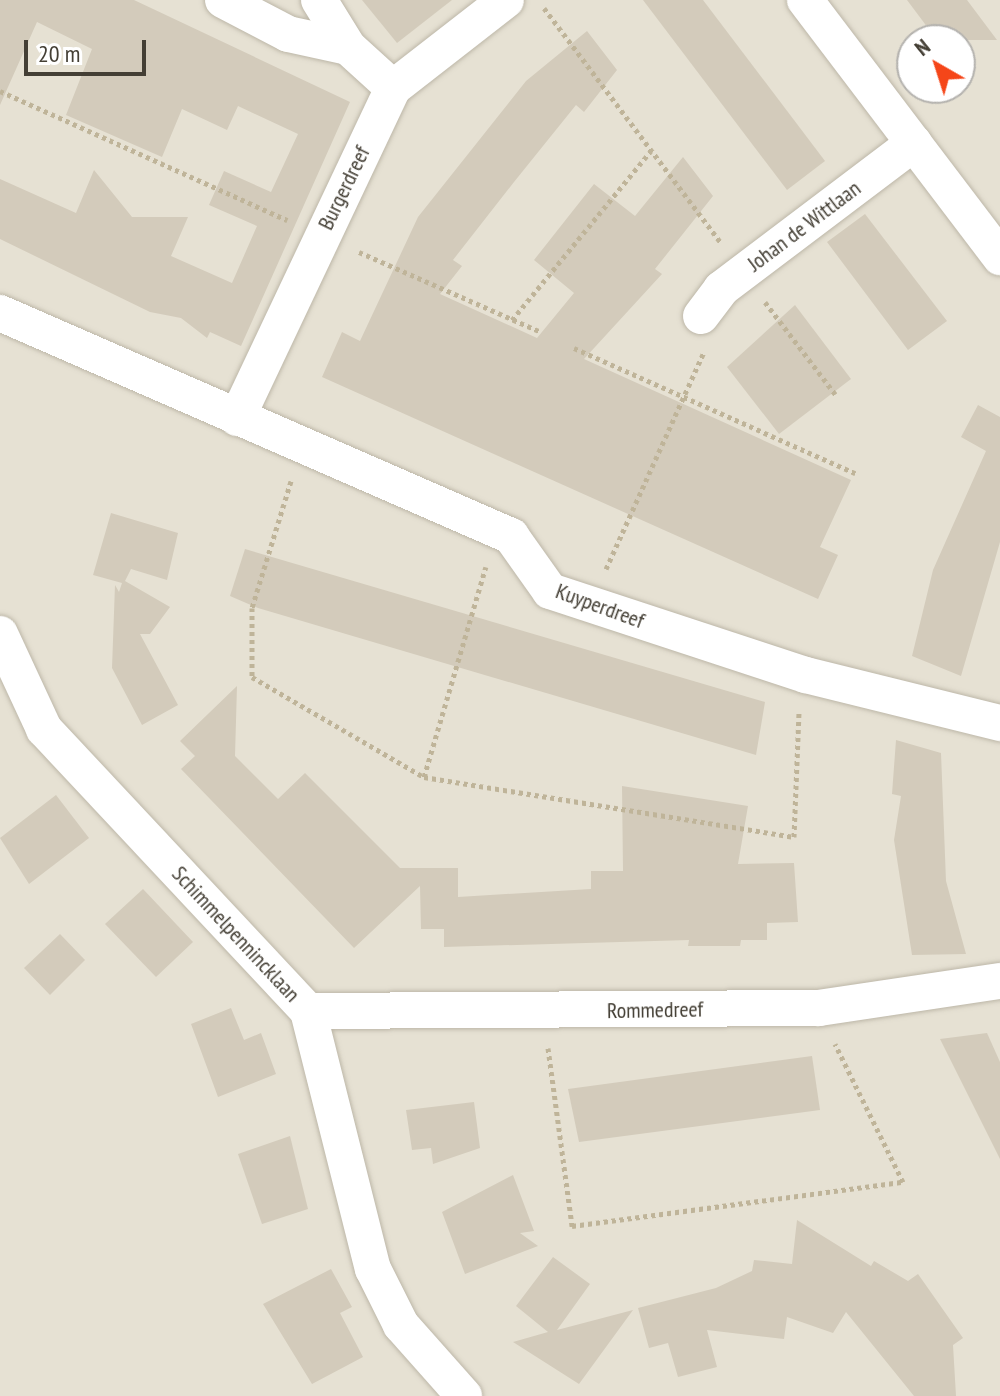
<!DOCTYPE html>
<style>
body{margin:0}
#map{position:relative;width:1000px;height:1396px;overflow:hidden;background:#f2efe5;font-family:"PT Sans Narrow",sans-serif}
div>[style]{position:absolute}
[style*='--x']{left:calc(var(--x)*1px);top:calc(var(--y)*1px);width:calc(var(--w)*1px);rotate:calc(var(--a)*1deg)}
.residential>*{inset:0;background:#e6e1d3}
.building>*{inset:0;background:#d3cbbb}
.path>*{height:5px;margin-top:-2.5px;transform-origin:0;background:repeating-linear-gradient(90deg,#bfb499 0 4px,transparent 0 8px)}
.roads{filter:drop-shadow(0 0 2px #bdb7a8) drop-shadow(0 0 2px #bdb7a8)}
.street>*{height:36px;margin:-18px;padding:0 18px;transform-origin:18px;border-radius:18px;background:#fff}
span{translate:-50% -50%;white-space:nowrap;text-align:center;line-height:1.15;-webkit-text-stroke:6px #fff;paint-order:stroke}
.street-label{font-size:22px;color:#443f35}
.north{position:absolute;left:896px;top:24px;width:80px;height:80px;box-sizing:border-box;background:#fff;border:2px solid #b4b2ae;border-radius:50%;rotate:321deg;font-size:22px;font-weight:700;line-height:32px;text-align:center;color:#443f35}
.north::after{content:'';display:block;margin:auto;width:28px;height:36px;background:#f54619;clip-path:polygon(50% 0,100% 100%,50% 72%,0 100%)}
.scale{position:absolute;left:24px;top:40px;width:122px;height:36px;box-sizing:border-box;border:4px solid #443f35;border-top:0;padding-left:10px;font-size:24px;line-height:28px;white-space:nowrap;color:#443f35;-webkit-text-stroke:6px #fff;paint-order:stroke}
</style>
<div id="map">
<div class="residential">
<div style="clip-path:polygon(evenodd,0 0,1000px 0,1000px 1396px,0 1396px,0 0,912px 40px,960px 40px,960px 88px,912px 88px,912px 40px)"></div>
</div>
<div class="building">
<div style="clip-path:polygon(0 0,134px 0,350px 102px,241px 346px,210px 332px,207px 338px,181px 318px,150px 312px,0 239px,0 179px,76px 213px,94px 170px,132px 217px,188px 217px,171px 256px,232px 283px,257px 226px,209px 205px,224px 171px,271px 192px,298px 134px,238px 106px,227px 130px,182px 109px,162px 157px,66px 115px,92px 49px,37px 22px,0 105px)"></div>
<div style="clip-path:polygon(362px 0,452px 0,397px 43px)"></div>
<div style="clip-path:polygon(643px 0,703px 0,825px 161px,787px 190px)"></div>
<div style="clip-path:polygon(907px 0,967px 0,997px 40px,937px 40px)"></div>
<div style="clip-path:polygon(587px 31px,617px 70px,584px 112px,576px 105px,514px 182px,453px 260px,462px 266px,440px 294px,537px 338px,574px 293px,534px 260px,594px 184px,635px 216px,683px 157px,713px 196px,655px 269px,662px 274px,584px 359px,851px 480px,820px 547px,838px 555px,818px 599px,322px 377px,342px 332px,360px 341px,418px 217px,526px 81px)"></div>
<div style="clip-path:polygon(865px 214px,947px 321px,908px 350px,827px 242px)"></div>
<div style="clip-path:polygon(795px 305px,851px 379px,779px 434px,727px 367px)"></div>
<div style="clip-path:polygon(978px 405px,1000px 417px,1000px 542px,961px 676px,912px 656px,933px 570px,986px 451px,961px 437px)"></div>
<div style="clip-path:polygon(111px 513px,178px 533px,167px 580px,131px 569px,125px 581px,170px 607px,150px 634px,140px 634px,178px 705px,142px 725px,112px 668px,115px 585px,119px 592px,122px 583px,93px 575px)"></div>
<div style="clip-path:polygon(245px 549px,765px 702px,756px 755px,258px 608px,230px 596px)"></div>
<div style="clip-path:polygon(237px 686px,235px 756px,278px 799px,305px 773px,400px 868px,458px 868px,458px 897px,591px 889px,591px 871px,623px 871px,622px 786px,748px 806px,738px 864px,794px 863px,798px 922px,767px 923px,767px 940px,741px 940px,740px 946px,688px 946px,689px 940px,444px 947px,444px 929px,421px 929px,420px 886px,354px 948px,181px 769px,195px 756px,180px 741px)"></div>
<div style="clip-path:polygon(896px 740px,941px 753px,946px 881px,966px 954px,912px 955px,894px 840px,901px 796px,892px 794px)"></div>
<div style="clip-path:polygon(56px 795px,89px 838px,29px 884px,0 838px)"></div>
<div style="clip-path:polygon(143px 889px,193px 942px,156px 977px,105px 924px)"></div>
<div style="clip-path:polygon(60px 934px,85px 960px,50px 995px,24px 968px)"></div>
<div style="clip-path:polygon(231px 1008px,244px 1040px,261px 1033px,276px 1074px,218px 1097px,191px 1024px)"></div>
<div style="clip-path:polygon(987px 1033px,1000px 1062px,1000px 1159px,940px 1039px)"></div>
<div style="clip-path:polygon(812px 1056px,820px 1110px,579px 1142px,568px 1089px)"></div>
<div style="clip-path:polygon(474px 1102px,480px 1148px,433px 1164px,431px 1148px,412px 1150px,406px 1110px)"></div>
<div style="clip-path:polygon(290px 1136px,308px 1209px,262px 1224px,238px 1154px)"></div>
<div style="clip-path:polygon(513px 1175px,534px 1231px,520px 1233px,538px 1246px,465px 1274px,442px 1212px)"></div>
<div style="clip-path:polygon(797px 1220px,871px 1266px,874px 1261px,908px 1281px,918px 1274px,963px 1338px,953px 1345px,956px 1396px,914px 1396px,846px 1312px,833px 1333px,787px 1317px,784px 1339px,707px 1330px,717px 1367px,678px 1377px,668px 1343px,649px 1348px,638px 1308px,716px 1288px,752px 1271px,754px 1260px,792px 1264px)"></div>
<div style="clip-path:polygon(553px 1257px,590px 1284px,557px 1330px,633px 1310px,579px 1384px,513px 1342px,548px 1332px,516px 1306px)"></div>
<div style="clip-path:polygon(331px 1269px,352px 1307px,340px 1313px,363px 1357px,312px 1384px,263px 1304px)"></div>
</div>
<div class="path">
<div style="--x:544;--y:8;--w:294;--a:53"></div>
<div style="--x:0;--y:91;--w:315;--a:24.2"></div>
<div style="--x:359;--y:252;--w:199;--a:23.7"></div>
<div style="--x:765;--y:302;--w:116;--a:52.7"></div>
<div style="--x:512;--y:320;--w:219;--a:-50.6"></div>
<div style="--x:574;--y:348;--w:308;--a:24"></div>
<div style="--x:291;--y:481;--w:133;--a:107.1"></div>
<div style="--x:252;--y:608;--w:69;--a:90"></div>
<div style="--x:252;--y:677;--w:199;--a:30.2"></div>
<div style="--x:424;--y:777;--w:375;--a:9.2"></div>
<div style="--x:794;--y:837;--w:126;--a:-87.7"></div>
<div style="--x:606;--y:569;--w:238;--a:-65.7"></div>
<div style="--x:424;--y:777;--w:219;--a:-73.6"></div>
<div style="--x:548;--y:1048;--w:180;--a:82.3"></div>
<div style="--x:572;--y:1226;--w:334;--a:-7.6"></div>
<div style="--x:903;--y:1182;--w:154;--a:-116.2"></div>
</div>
<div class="roads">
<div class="street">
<div style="--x:223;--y:0;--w:73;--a:27.6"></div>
<div style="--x:288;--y:34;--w:61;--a:12.2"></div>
<div style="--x:319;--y:0;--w:55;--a:58.3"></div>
<div style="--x:348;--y:47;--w:61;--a:42.3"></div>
<div style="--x:805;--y:0;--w:323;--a:52.8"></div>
<div style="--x:0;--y:313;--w:558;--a:23.58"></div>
<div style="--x:511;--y:536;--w:67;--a:54.7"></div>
<div style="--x:550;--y:591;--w:269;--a:18.2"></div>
<div style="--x:806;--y:675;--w:200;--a:13.9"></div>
<div style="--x:701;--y:316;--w:34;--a:-53"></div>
<div style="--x:721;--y:289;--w:242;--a:-37.1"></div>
<div style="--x:237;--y:418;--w:365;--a:-64.7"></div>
<div style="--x:393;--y:88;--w:143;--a:-37.9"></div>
<div style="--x:0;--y:634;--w:105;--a:65.1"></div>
<div style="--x:44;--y:729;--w:386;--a:46.9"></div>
<div style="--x:308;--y:1011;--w:266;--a:75.9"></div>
<div style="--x:373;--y:1269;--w:63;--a:63.4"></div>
<div style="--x:401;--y:1325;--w:95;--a:48.4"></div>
<div style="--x:308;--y:1011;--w:511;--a:-0.34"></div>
<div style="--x:819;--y:1008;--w:183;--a:-8.5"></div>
</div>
</div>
<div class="street-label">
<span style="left:344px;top:188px;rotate:-64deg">Burgerdreef</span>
<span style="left:804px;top:226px;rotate:-37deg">Johan de Wittlaan</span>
<span style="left:600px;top:606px;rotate:20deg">Kuyperdreef</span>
<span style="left:236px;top:934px;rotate:47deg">Schimmelpennincklaan</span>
<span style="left:655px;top:1010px;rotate:-1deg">Rommedreef</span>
</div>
<div class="north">N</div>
<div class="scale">20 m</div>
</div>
